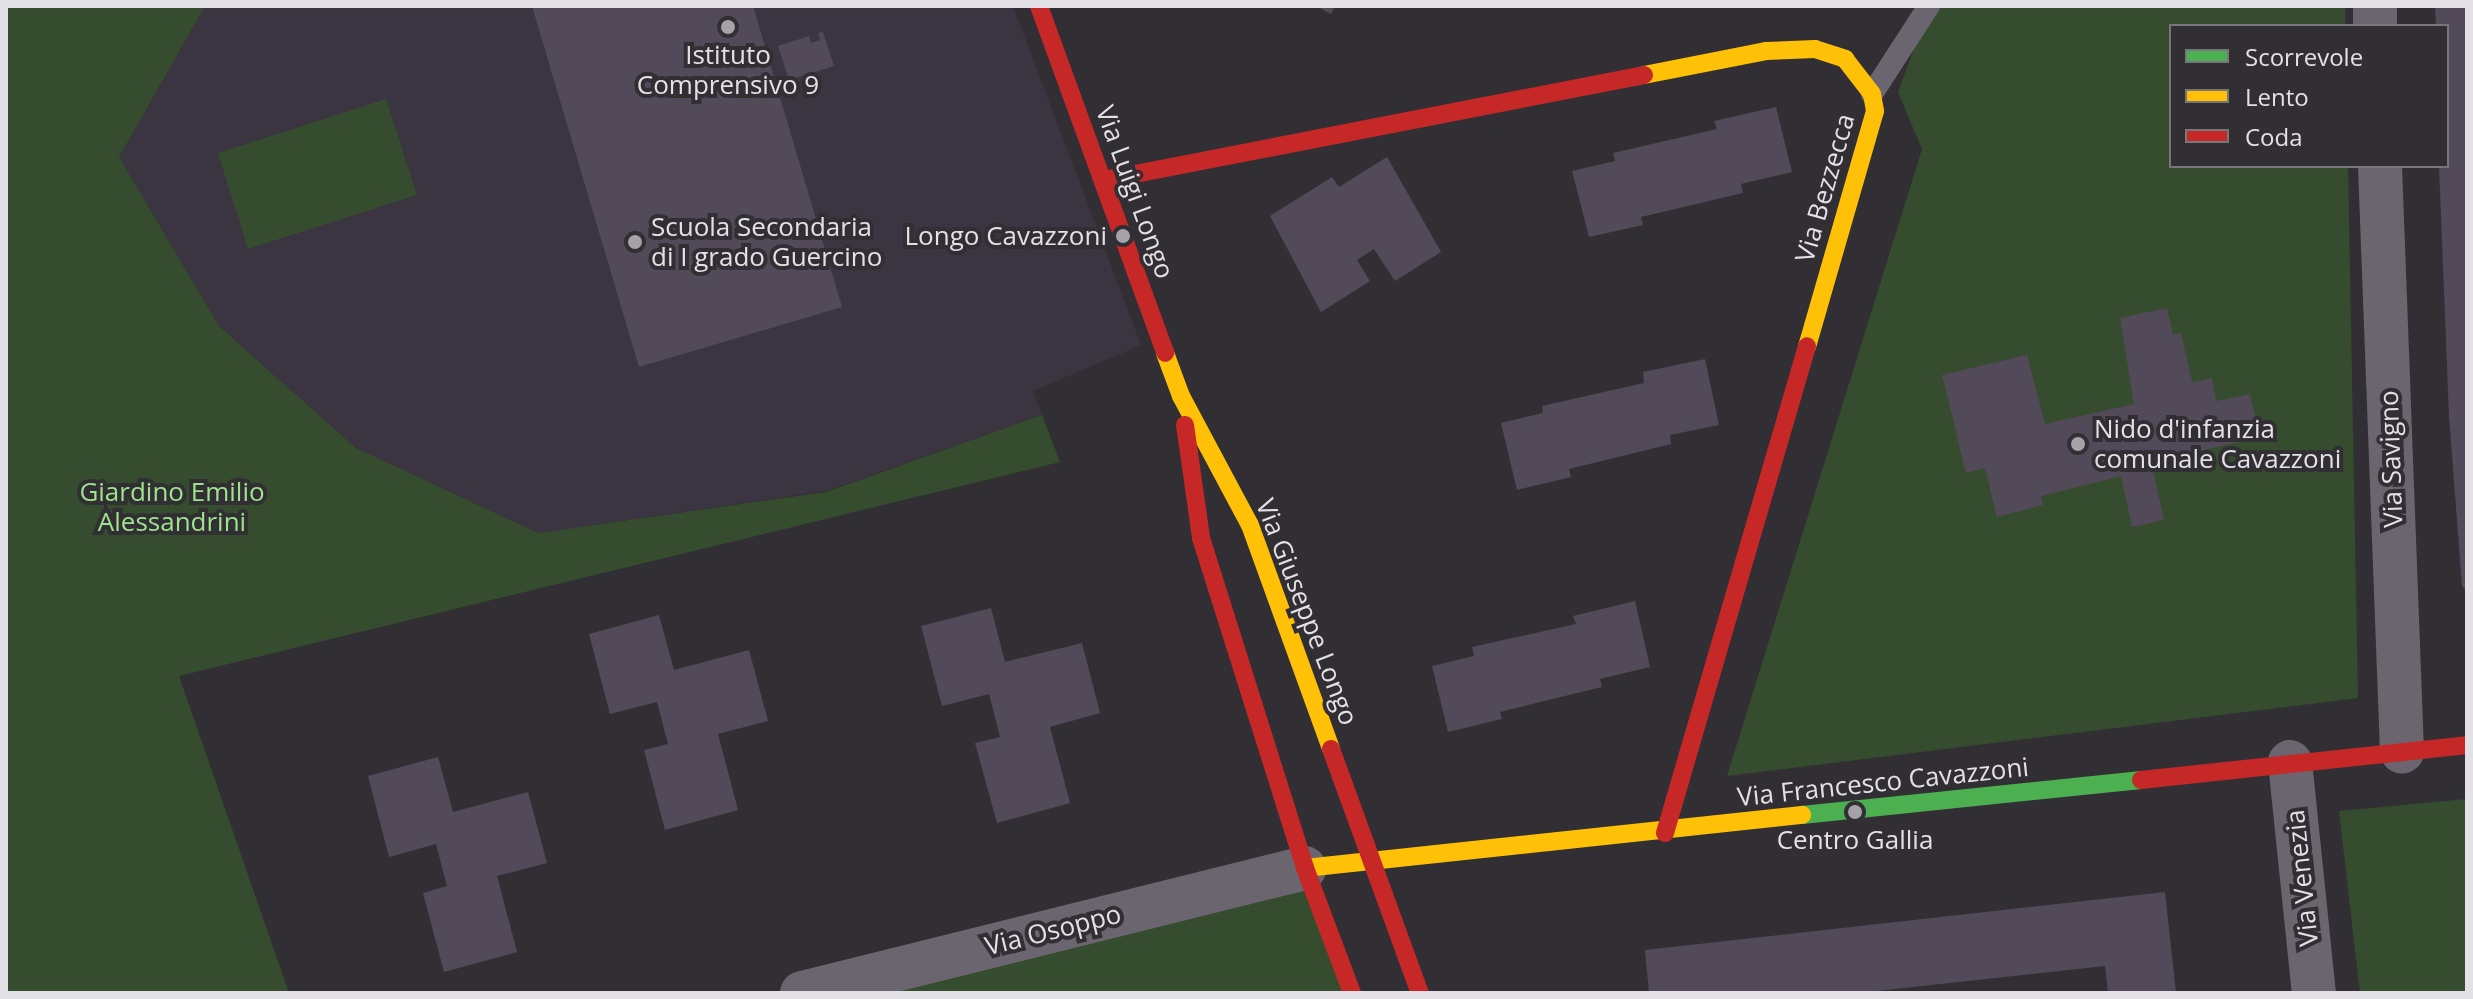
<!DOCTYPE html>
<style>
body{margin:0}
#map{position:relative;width:2473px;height:999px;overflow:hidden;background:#312f33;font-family:"Open Sans",sans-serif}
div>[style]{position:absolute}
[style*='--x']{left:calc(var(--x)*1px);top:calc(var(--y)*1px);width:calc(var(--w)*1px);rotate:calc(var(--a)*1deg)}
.built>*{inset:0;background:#3b3541}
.green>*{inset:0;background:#354c2f}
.building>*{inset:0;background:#534a59}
.lane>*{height:22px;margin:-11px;padding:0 11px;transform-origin:11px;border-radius:11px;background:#6b656f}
.street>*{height:44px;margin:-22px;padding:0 22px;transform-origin:22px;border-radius:22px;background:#6b656f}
.fast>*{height:18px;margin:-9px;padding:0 9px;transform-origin:9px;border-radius:9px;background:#4caf50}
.slow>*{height:18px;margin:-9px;padding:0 9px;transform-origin:9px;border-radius:9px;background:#ffc107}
.jam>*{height:18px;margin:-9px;padding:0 9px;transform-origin:9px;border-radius:9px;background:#c62828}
.dots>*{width:22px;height:22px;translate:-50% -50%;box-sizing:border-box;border:4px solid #312e34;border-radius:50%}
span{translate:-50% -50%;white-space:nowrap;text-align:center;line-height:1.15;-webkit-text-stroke:8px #312e34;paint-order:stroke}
.poi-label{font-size:26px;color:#e3e1e5}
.left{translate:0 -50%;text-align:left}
.right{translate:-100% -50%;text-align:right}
.street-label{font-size:26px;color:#e3e1e5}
.park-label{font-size:26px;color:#9ee38c}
.frame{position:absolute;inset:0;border:8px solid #e3e1e5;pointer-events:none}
.legend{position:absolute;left:2169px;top:24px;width:280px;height:144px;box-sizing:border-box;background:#312e34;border:2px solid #78767b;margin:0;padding:10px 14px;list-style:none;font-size:24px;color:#e3e1e5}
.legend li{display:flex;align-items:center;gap:16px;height:40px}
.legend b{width:40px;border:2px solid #78767b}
</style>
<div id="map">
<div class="built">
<div style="clip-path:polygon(205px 6px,1013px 6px,1141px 345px,1033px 391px,1042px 415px,826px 491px,538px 533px,356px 448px,219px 326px,119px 157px)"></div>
</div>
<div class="green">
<div style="clip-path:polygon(6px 6px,205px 6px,119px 157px,219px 326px,356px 448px,538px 533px,826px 492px,1042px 415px,1060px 462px,179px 676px,289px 993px,6px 993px)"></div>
<div style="clip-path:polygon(1930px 6px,2345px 6px,2345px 26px,2171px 26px,2171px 166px,2348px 166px,2358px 698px,1727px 776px,1922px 149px,1898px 92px)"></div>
<div style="clip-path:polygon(386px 99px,417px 195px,248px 249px,218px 153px)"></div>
<div style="clip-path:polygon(2467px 799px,2467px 993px,2360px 993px,2339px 811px)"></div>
<div style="clip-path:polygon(1305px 868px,1352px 993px,802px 993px)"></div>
</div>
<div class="building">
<div style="clip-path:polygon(532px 6px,753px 6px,842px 307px,639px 367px)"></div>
<div style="clip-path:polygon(1316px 6px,1335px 6px,1331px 14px)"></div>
<div style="clip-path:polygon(2435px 6px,2467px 6px,2467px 591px,2462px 586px,2449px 416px,2439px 166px,2447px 166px,2447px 26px,2436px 26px)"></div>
<div style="clip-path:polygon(823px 32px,834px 66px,789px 80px,778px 46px,809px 36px,811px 43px,820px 40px,818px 33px)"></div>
<div style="clip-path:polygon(1776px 107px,1792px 172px,1741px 184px,1743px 193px,1641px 217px,1643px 225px,1589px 237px,1572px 171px,1615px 161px,1613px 153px,1717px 129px,1714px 121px)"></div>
<div style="clip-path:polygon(1387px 157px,1441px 252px,1395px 281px,1374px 249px,1357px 260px,1370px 281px,1321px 312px,1270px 216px,1332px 177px,1339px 187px)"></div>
<div style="clip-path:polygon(2167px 308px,2173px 335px,2181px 333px,2192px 382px,2212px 378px,2216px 401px,2250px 394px,2256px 420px,2248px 421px,2252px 439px,2151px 462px,2164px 520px,2132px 527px,2121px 476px,2041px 496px,2043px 505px,1997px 517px,1985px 468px,1966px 473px,1942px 375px,2027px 355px,2045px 424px,2134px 404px,2120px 318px)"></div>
<div style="clip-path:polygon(1705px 359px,1719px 425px,1670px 435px,1671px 444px,1569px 469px,1571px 477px,1517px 490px,1501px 423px,1543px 413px,1542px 406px,1644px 383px,1643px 372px)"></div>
<div style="clip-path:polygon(1635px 601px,1650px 667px,1600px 679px,1602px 687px,1500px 712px,1502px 719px,1448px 732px,1432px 666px,1474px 656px,1472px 647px,1576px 624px,1573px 616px)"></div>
<div style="clip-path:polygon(991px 608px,1005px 662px,1082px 643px,1100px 713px,1050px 727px,1070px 803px,997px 823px,975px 743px,1000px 737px,989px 694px,942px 706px,921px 626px)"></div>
<div style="clip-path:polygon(659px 615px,674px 670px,749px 650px,768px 721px,718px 734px,738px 810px,665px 830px,644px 750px,668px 744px,657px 702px,610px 714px,589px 634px)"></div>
<div style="clip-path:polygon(438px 757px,453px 812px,528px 792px,547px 863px,497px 876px,517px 952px,444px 972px,423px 893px,447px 886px,436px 844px,389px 857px,368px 776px)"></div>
<div style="clip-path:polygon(2165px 892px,2176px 993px,2108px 993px,2105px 966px,1858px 993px,1649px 993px,1645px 950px)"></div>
</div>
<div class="lane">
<div style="--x:1872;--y:94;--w:105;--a:-57.1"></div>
</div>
<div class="street">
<div style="--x:2375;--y:6;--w:20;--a:90"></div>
<div style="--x:2380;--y:166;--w:586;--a:87.85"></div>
<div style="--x:2290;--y:762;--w:232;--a:84.1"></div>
<div style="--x:802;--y:993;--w:518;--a:-13.96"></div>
</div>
<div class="fast">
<div style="--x:1802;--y:815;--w:341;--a:-5.9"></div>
</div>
<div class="slow">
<div style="--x:1644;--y:75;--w:124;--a:-11.1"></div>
<div style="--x:1766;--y:51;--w:49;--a:-2.3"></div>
<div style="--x:1815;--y:49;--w:32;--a:18"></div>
<div style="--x:1845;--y:59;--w:44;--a:52.4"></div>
<div style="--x:1872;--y:94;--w:17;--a:80"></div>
<div style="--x:1875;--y:111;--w:245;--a:106.1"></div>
<div style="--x:1165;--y:353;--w:46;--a:69.6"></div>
<div style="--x:1181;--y:396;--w:146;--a:61.9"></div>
<div style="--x:1250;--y:525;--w:238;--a:70.1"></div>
<div style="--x:1305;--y:868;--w:500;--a:-6.1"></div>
</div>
<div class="jam">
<div style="--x:1039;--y:6;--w:369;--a:70"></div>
<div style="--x:1104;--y:180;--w:550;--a:-11"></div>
<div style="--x:1185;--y:425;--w:114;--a:81.9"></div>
<div style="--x:1201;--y:538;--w:346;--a:72.5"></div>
<div style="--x:1305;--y:868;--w:134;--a:69.4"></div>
<div style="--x:1331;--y:749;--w:260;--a:70"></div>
<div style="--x:2141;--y:780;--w:328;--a:-6.1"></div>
<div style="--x:1665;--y:833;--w:507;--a:-73.74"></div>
</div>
<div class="dots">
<div style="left:728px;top:27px;background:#a5a3a7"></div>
<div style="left:1123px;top:236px;background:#a5a3a7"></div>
<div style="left:635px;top:242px;background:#a5a3a7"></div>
<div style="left:2078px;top:444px;background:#a5a3a7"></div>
<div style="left:1855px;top:812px;background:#a5a3a7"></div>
</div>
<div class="poi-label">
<span style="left:728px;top:70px">Istituto<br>Comprensivo 9</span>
<span class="left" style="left:651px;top:242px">Scuola Secondaria<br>di I grado Guercino</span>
<span class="right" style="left:1107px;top:236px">Longo Cavazzoni</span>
<span class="left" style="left:2094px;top:444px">Nido d'infanzia<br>comunale Cavazzoni</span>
<span style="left:1855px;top:840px">Centro Gallia</span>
</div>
<div class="street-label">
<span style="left:1825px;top:188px;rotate:-74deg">Via Bezzecca</span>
<span style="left:1135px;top:192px;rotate:70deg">Via Luigi Longo</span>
<span style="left:2391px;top:459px;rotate:-92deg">Via Savigno</span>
<span style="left:1307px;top:612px;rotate:69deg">Via Giuseppe Longo</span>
<span style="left:1883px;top:782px;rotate:-6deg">Via Francesco Cavazzoni</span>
<span style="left:2302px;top:878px;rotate:-96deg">Via Venezia</span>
<span style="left:1053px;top:930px;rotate:-14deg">Via Osoppo</span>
</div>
<div class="park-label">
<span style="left:172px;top:507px">Giardino Emilio<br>Alessandrini</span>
</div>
<div class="frame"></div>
<ul class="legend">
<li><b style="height:10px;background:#4caf50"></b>Scorrevole</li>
<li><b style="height:10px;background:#ffc107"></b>Lento</li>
<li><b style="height:10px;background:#c62828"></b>Coda</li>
</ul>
</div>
